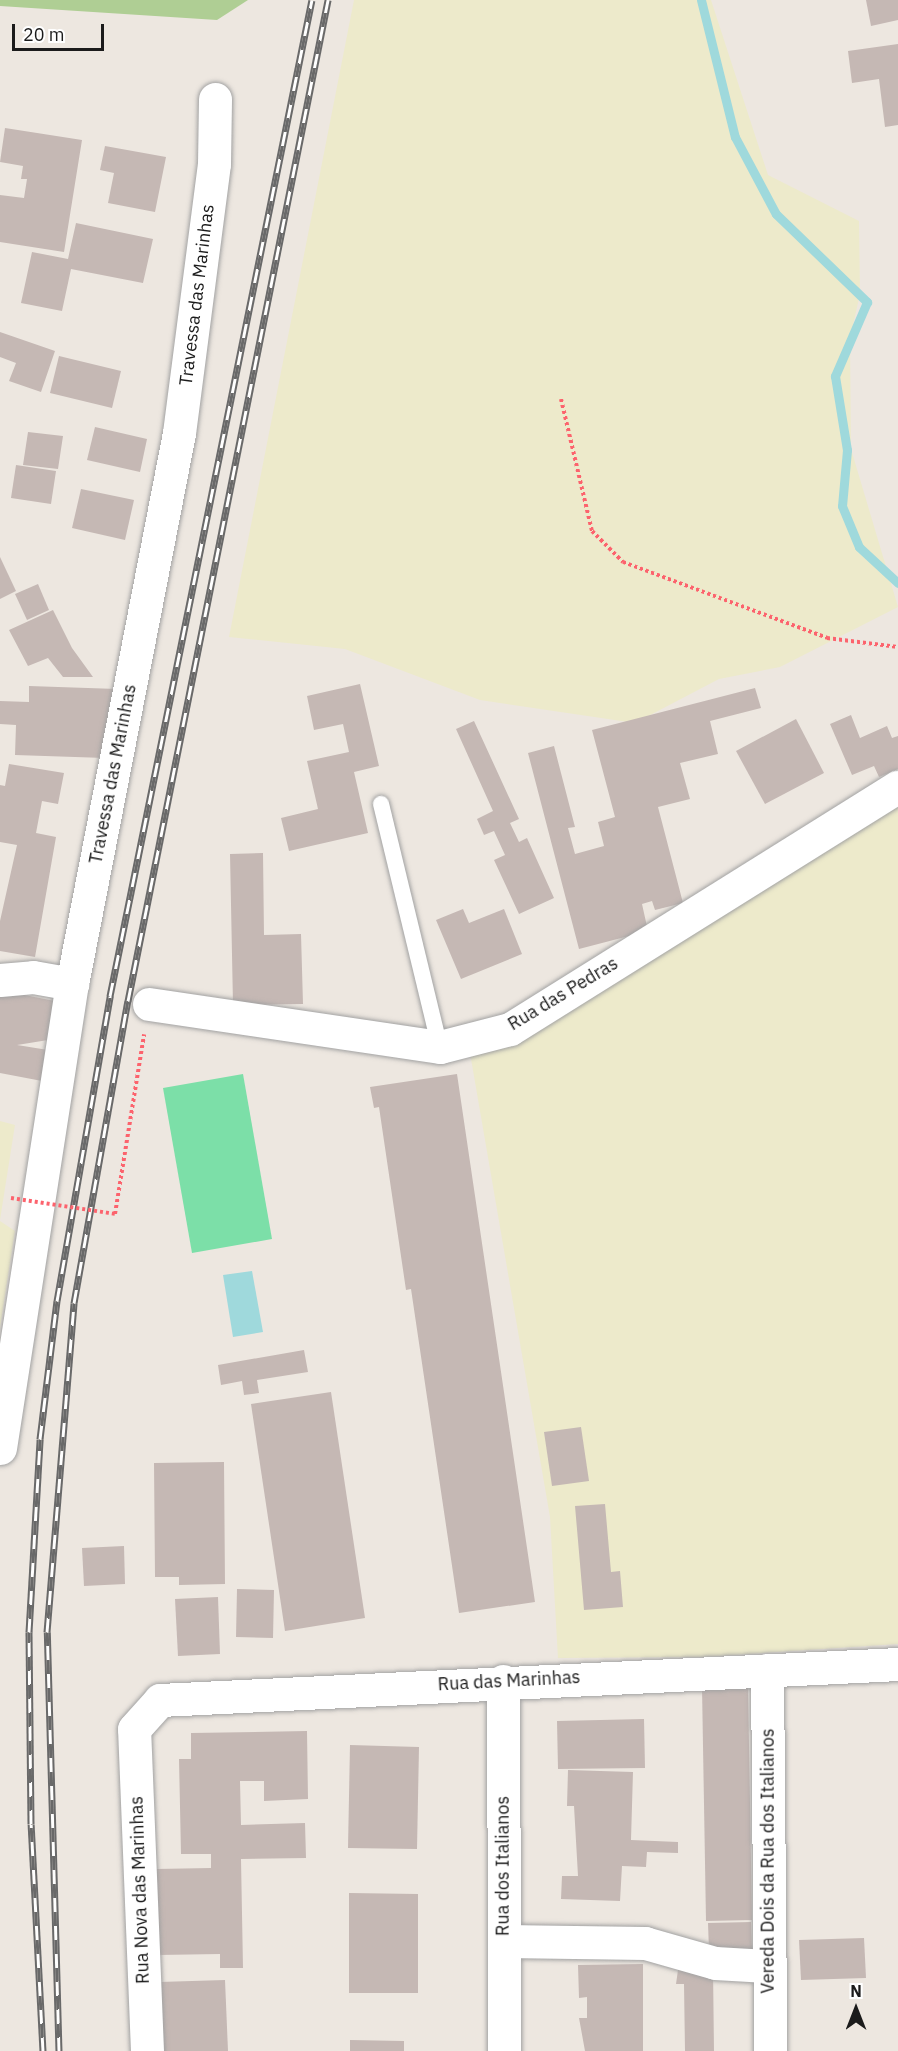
<!DOCTYPE html>
<style>
body{margin:0}
#map{position:relative;width:898px;height:2051px;overflow:hidden;background:#ede7e0;font-family:"IBM Plex Sans",sans-serif}
div>[style]{position:absolute}
[style*='--x']{left:calc(var(--x)*1px);top:calc(var(--y)*1px);width:calc(var(--w)*1px);rotate:calc(var(--a)*1deg)}
.farmland>*{inset:0;background:#edeacb}
.forest>*{inset:0;background:#afce94}
.pitch>*{inset:0;background:#7cdfa8}
.water>*{inset:0;background:#9fd9dc}
.stream>*{height:9px;margin:-4.5px;padding:0 4.5px;transform-origin:4.5px;border-radius:4.5px;background:#9fd9dc}
.building>*{inset:0;background:#c5b8b4}
.path>*{height:4px;margin-top:-2px;transform-origin:0;background:repeating-linear-gradient(90deg,#fc636d 0 3px,transparent 0 6px)}
.roads{filter:drop-shadow(0 0 2px #a2a2a2) drop-shadow(0 0 2px #a2a2a2)}
.service>*{height:16px;margin:-8px;padding:0 8px;transform-origin:8px;border-radius:8px;background:#fff}
.minor>*{height:33px;margin:-16.5px;padding:0 16.5px;transform-origin:16.5px;border-radius:16.5px;background:#fff}
.rail>*{height:7px;margin-top:-3.5px;transform-origin:0;background:repeating-linear-gradient(90deg,#fff 0 14px,#696969 0 28px);box-sizing:border-box;border-block:2px solid #696969}
.path-bridge>*{height:4px;margin-top:-2px;transform-origin:0;background:repeating-linear-gradient(90deg,#fc636d 0 3px,transparent 0 6px)}
span{translate:-50% -50%;white-space:nowrap;text-align:center;line-height:1.15;-webkit-text-stroke:4.5px #fff;paint-order:stroke}
.street-label{font-size:18px;color:#1b1b1b}
.north{position:absolute;left:826px;top:1979px;width:60px;height:60px;-webkit-text-stroke:4px #fff;paint-order:stroke;rotate:0deg;font-size:16px;font-weight:700;line-height:24px;text-align:center;color:#1b1b1b}
.north::after{content:'';display:block;margin:auto;width:21px;height:27px;background:#1b1b1b;clip-path:polygon(50% 0,100% 100%,50% 72%,0 100%)}
.scale{position:absolute;left:12px;top:24px;width:92px;height:27px;box-sizing:border-box;border:3px solid #1b1b1b;border-top:0;padding-left:8px;font-size:18px;line-height:21px;white-space:nowrap;color:#1b1b1b;-webkit-text-stroke:4px #fff;paint-order:stroke}
</style>
<div id="map">
<div class="farmland">
<div style="clip-path:polygon(354px 0,711px 0,768px 175px,859px 221px,860px 294px,850px 338px,851px 449px,898px 607px,780px 667px,719px 679px,635px 723px,480px 700px,345px 649px,229px 637px)"></div>
<div style="clip-path:polygon(898px 792px,898px 1644px,703px 1657px,558px 1658px,550px 1517px,470px 1053px)"></div>
<div style="clip-path:polygon(0 1121px,15px 1125px,0 1220px)"></div>
<div style="clip-path:polygon(0 1221px,15px 1231px,0 1328px)"></div>
</div>
<div class="forest">
<div style="clip-path:polygon(0 0,248px 0,217px 20px,0 6px)"></div>
</div>
<div class="pitch">
<div style="clip-path:polygon(243px 1074px,272px 1239px,192px 1253px,163px 1088px)"></div>
</div>
<div class="water">
<div style="clip-path:polygon(252px 1271px,263px 1332px,233px 1337px,223px 1275px)"></div>
</div>
<div class="stream">
<div style="--x:701;--y:0;--w:141;--a:76.1"></div>
<div style="--x:735;--y:137;--w:87;--a:62"></div>
<div style="--x:776;--y:214;--w:127;--a:44"></div>
<div style="--x:867;--y:302;--w:81;--a:113.4"></div>
<div style="--x:835;--y:376;--w:75;--a:80.8"></div>
<div style="--x:847;--y:450;--w:56;--a:95.1"></div>
<div style="--x:842;--y:506;--w:44;--a:67.5"></div>
<div style="--x:859;--y:547;--w:53;--a:42.7"></div>
</div>
<div class="building">
<div style="clip-path:polygon(866px 0,898px 0,898px 20px,871px 26px)"></div>
<div style="clip-path:polygon(898px 44px,898px 125px,885px 127px,879px 79px,852px 83px,848px 51px)"></div>
<div style="clip-path:polygon(5px 128px,82px 140px,64px 252px,0 242px,0 195px,24px 198px,27px 179px,21px 179px,23px 166px,0 162px)"></div>
<div style="clip-path:polygon(105px 146px,166px 157px,155px 212px,108px 203px,114px 173px,100px 170px)"></div>
<div style="clip-path:polygon(76px 223px,153px 239px,143px 283px,71px 269px,62px 311px,21px 303px,32px 252px,68px 259px)"></div>
<div style="clip-path:polygon(0 332px,55px 351px,41px 392px,9px 381px,16px 363px,0 357px)"></div>
<div style="clip-path:polygon(59px 356px,121px 371px,112px 408px,50px 393px)"></div>
<div style="clip-path:polygon(95px 427px,147px 439px,140px 472px,87px 460px)"></div>
<div style="clip-path:polygon(28px 432px,63px 436px,58px 469px,23px 465px)"></div>
<div style="clip-path:polygon(16px 465px,56px 471px,51px 504px,11px 498px)"></div>
<div style="clip-path:polygon(81px 489px,134px 500px,125px 540px,72px 528px)"></div>
<div style="clip-path:polygon(0 557px,16px 591px,0 599px)"></div>
<div style="clip-path:polygon(38px 584px,49px 610px,27px 620px,15px 594px)"></div>
<div style="clip-path:polygon(53px 610px,72px 648px,93px 677px,63px 677px,48px 658px,28px 666px,9px 630px)"></div>
<div style="clip-path:polygon(360px 684px,379px 766px,354px 772px,368px 833px,289px 851px,281px 818px,318px 809px,307px 761px,349px 752px,343px 724px,314px 730px,307px 696px)"></div>
<div style="clip-path:polygon(29px 686px,117px 689px,105px 758px,15px 755px,16px 725px,0 724px,0 701px,29px 702px)"></div>
<div style="clip-path:polygon(755px 688px,761px 708px,710px 721px,718px 754px,680px 763px,690px 799px,658px 807px,683px 903px,655px 910px,652px 901px,642px 904px,648px 931px,579px 949px,528px 753px,554px 746px,575px 827px,568px 828px,575px 854px,604px 846px,598px 822px,615px 817px,592px 730px)"></div>
<div style="clip-path:polygon(851px 715px,860px 738px,887px 726px,892px 738px,898px 736px,898px 769px,879px 777px,874px 766px,852px 775px,830px 724px)"></div>
<div style="clip-path:polygon(796px 719px,824px 773px,765px 804px,736px 751px)"></div>
<div style="clip-path:polygon(474px 721px,519px 819px,510px 823px,519px 842px,527px 838px,554px 898px,519px 914px,494px 860px,505px 855px,494px 831px,484px 835px,477px 819px,493px 811px,456px 729px)"></div>
<div style="clip-path:polygon(9px 764px,64px 773px,58px 804px,42px 801px,36px 833px,56px 837px,35px 957px,0 951px,0 921px,17px 845px,0 842px,0 785px,5px 786px)"></div>
<div style="clip-path:polygon(263px 853px,264px 935px,301px 934px,303px 1004px,233px 1005px,230px 854px)"></div>
<div style="clip-path:polygon(463px 909px,469px 923px,504px 909px,522px 954px,461px 979px,436px 920px)"></div>
<div style="clip-path:polygon(4px 991px,55px 1001px,48px 1040px,17px 1045px,48px 1050px,42px 1081px,0 1073px,0 992px)"></div>
<div style="clip-path:polygon(457px 1074px,535px 1602px,459px 1613px,411px 1289px,406px 1290px,379px 1107px,374px 1108px,370px 1087px)"></div>
<div style="clip-path:polygon(304px 1350px,308px 1372px,257px 1380px,259px 1393px,244px 1395px,242px 1381px,221px 1385px,218px 1365px)"></div>
<div style="clip-path:polygon(331px 1392px,365px 1618px,285px 1631px,251px 1404px)"></div>
<div style="clip-path:polygon(581px 1427px,589px 1481px,552px 1486px,544px 1432px)"></div>
<div style="clip-path:polygon(224px 1462px,225px 1584px,179px 1585px,179px 1577px,155px 1577px,154px 1463px)"></div>
<div style="clip-path:polygon(605px 1504px,611px 1572px,620px 1571px,623px 1607px,584px 1610px,575px 1506px)"></div>
<div style="clip-path:polygon(124px 1546px,125px 1584px,84px 1586px,82px 1548px)"></div>
<div style="clip-path:polygon(237px 1589px,274px 1590px,273px 1638px,236px 1637px)"></div>
<div style="clip-path:polygon(218px 1597px,220px 1654px,178px 1656px,175px 1599px)"></div>
<div style="clip-path:polygon(748px 1686px,752px 1920px,706px 1921px,702px 1687px)"></div>
<div style="clip-path:polygon(644px 1719px,645px 1768px,558px 1769px,557px 1721px)"></div>
<div style="clip-path:polygon(307px 1731px,308px 1799px,264px 1801px,264px 1781px,240px 1781px,241px 1825px,305px 1823px,306px 1858px,241px 1859px,243px 1968px,220px 1968px,220px 1954px,158px 1955px,156px 1869px,211px 1868px,211px 1854px,181px 1854px,179px 1759px,191px 1759px,191px 1733px)"></div>
<div style="clip-path:polygon(350px 1745px,419px 1747px,417px 1849px,348px 1848px)"></div>
<div style="clip-path:polygon(568px 1770px,633px 1772px,631px 1840px,678px 1842px,678px 1853px,647px 1852px,646px 1867px,622px 1866px,620px 1901px,561px 1899px,562px 1876px,578px 1876px,574px 1806px,567px 1806px)"></div>
<div style="clip-path:polygon(349px 1893px,418px 1894px,418px 1993px,349px 1993px)"></div>
<div style="clip-path:polygon(751px 1922px,752px 1950px,709px 1951px,708px 1923px)"></div>
<div style="clip-path:polygon(864px 1938px,866px 1978px,801px 1980px,799px 1940px)"></div>
<div style="clip-path:polygon(643px 1964px,643px 2051px,585px 2051px,579px 2018px,587px 2018px,587px 1997px,579px 1998px,578px 1965px)"></div>
<div style="clip-path:polygon(713px 1968px,714px 2051px,685px 2051px,684px 1984px,676px 1984px,678px 1970px)"></div>
<div style="clip-path:polygon(225px 1980px,228px 2051px,161px 2051px,159px 1982px)"></div>
<div style="clip-path:polygon(350px 2040px,404px 2041px,404px 2051px,350px 2051px)"></div>
</div>
<div class="path">
<div style="--x:561;--y:399;--w:136;--a:76.8"></div>
<div style="--x:592;--y:531;--w:44;--a:45"></div>
<div style="--x:623;--y:562;--w:218;--a:20.4"></div>
<div style="--x:827;--y:638;--w:72;--a:7.2"></div>
<div style="--x:115;--y:1214;--w:182;--a:-80.8"></div>
</div>
<div class="roads">
<div class="service">
<div style="--x:381;--y:804;--w:250;--a:76.4"></div>
</div>
<div class="minor">
<div style="--x:0;--y:980;--w:33;--a:-5"></div>
<div style="--x:33;--y:977;--w:40;--a:10"></div>
<div style="--x:149;--y:1004;--w:294;--a:8.4"></div>
<div style="--x:440;--y:1047;--w:72;--a:-14.4"></div>
<div style="--x:510;--y:1029;--w:457;--a:-32"></div>
<div style="--x:0;--y:1448;--w:470;--a:-81.2"></div>
<div style="--x:72;--y:984;--w:561;--a:-79.01"></div>
<div style="--x:179;--y:433;--w:271;--a:-82.6"></div>
<div style="--x:214;--y:164;--w:65;--a:-89.1"></div>
<div style="--x:767;--y:1670;--w:381;--a:89.5"></div>
<div style="--x:503;--y:1681;--w:370;--a:89.8"></div>
<div style="--x:504;--y:1941;--w:141;--a:0.8"></div>
<div style="--x:645;--y:1943;--w:73;--a:15.9"></div>
<div style="--x:715;--y:1963;--w:52;--a:3.3"></div>
<div style="--x:147;--y:2051;--w:322;--a:-92.3"></div>
<div style="--x:134;--y:1729;--w:39;--a:-48"></div>
<div style="--x:160;--y:1700;--w:739;--a:-2.79"></div>
</div>
</div>
<div class="rail">
<div style="--x:43;--y:2051;--w:227;--a:-93"></div>
<div style="--x:31;--y:1824;--w:192;--a:-90.6"></div>
<div style="--x:29;--y:1632;--w:193;--a:-86.7"></div>
<div style="--x:40;--y:1439;--w:139;--a:-83"></div>
<div style="--x:57;--y:1301;--w:310;--a:-80.1"></div>
<div style="--x:110;--y:996;--w:1016;--a:-78.54"></div>
<div style="--x:59;--y:2051;--w:419;--a:-91.6"></div>
<div style="--x:47;--y:1632;--w:330;--a:-85.3"></div>
<div style="--x:74;--y:1303;--w:307;--a:-79.9"></div>
<div style="--x:128;--y:1001;--w:1021;--a:-78.7"></div>
</div>
<div class="path-bridge">
<div style="--x:11;--y:1198;--w:105;--a:8.7"></div>
</div>
<div class="street-label">
<span style="left:197px;top:295px;rotate:-83deg">Travessa das Marinhas</span>
<span style="left:113px;top:774px;rotate:-79deg">Travessa das Marinhas</span>
<span style="left:563px;top:994px;rotate:-31deg">Rua das Pedras</span>
<span style="left:509px;top:1681px;rotate:-3deg">Rua das Marinhas</span>
<span style="left:768px;top:1861px;rotate:-90deg">Vereda Dois da Rua dos Italianos</span>
<span style="left:503px;top:1866px;rotate:-90deg">Rua dos Italianos</span>
<span style="left:140px;top:1890px;rotate:-92deg">Rua Nova das Marinhas</span>
</div>
<div class="north">N</div>
<div class="scale">20 m</div>
</div>
